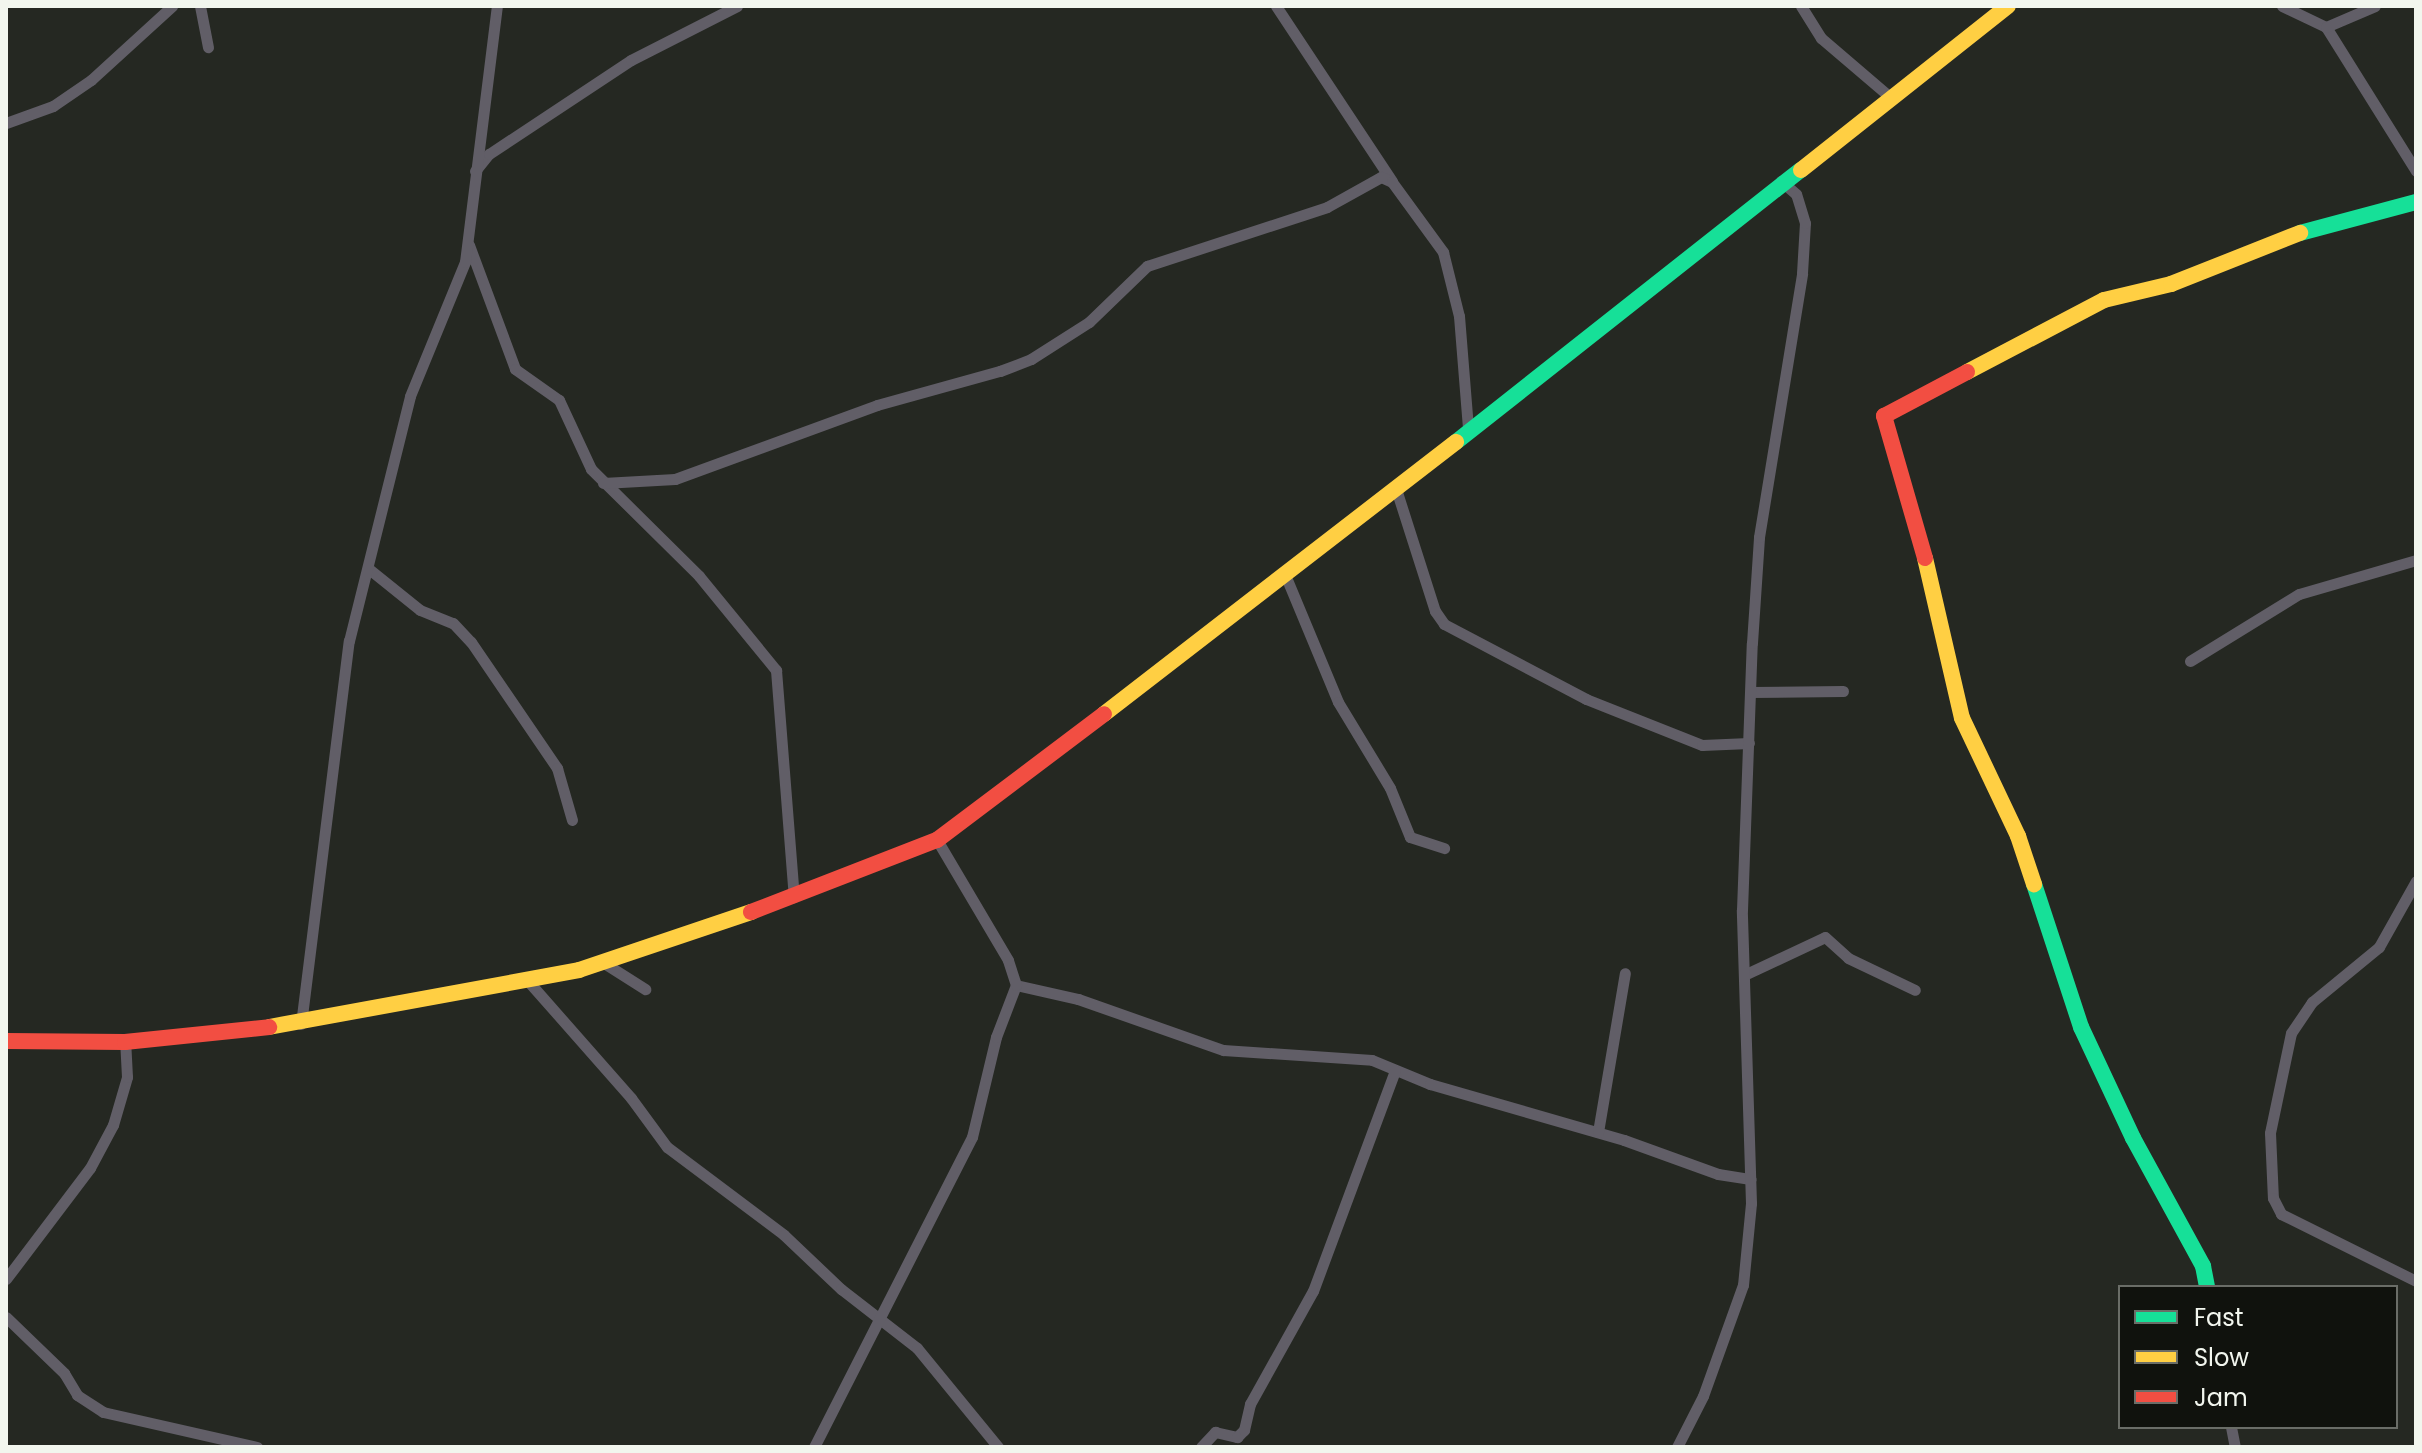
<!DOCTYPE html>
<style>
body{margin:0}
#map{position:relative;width:2422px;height:1453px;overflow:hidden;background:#252822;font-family:Poppins,sans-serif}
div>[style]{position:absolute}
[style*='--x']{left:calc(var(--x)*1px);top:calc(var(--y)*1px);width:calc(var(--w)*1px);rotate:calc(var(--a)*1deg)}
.street>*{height:11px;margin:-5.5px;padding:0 5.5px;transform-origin:5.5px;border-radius:5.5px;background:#615e67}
.fast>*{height:16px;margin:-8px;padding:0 8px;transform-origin:8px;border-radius:8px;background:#16e098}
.slow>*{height:16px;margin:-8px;padding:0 8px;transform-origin:8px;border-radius:8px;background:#ffcf43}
.jam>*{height:16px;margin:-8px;padding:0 8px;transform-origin:8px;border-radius:8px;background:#f24e42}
span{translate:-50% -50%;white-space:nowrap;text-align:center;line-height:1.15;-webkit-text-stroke:6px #10120d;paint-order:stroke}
.frame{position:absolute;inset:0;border:8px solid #f2f6ee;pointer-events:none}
.legend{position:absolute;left:2118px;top:1285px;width:280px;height:144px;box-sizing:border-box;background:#10120d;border:2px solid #6a6d67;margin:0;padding:10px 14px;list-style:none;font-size:24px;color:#f2f6ee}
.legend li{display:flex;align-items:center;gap:16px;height:40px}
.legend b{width:40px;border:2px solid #6a6d67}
</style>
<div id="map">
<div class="street">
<div style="--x:200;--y:6;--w:42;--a:79"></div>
<div style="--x:1276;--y:6;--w:210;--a:56.5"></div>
<div style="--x:1801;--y:6;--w:38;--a:58"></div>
<div style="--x:1821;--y:38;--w:91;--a:40.5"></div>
<div style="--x:2282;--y:6;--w:49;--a:25.5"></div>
<div style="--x:2326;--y:27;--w:170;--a:58"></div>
<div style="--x:2326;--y:27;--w:53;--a:-23.2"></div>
<div style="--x:6;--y:123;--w:50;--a:-19.9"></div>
<div style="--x:53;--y:106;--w:46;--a:-34.4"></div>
<div style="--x:91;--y:80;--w:110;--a:-42.4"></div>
<div style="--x:475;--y:171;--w:22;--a:-51"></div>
<div style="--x:489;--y:154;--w:170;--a:-33.5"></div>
<div style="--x:631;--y:60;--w:119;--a:-27"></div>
<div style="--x:469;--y:245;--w:132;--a:69.6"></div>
<div style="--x:515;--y:369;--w:54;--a:35.2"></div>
<div style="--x:559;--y:400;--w:76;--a:65.1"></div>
<div style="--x:591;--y:469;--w:152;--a:44.7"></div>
<div style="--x:699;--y:576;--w:122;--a:50.7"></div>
<div style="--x:776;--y:670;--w:228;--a:85.5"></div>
<div style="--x:603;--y:483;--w:72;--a:-3.2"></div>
<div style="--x:675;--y:479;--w:215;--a:-20.1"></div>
<div style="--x:877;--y:405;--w:128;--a:-15.5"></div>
<div style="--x:1000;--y:371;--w:33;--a:-21"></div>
<div style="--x:1031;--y:359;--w:69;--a:-32.5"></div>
<div style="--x:1089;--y:322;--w:81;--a:-44"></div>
<div style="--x:1147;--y:266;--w:189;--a:-18.1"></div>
<div style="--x:1327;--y:207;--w:62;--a:-29.1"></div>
<div style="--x:1381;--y:177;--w:12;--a:24"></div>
<div style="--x:1392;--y:182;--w:87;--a:53.9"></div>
<div style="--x:1443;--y:252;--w:66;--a:76"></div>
<div style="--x:1459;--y:316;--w:112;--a:85.4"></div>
<div style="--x:1396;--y:489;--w:128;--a:72.3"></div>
<div style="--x:1435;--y:611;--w:16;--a:55"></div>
<div style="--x:1444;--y:624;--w:161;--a:27.8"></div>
<div style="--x:1586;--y:699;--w:125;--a:21.6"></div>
<div style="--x:1702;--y:745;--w:47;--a:-2.4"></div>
<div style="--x:369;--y:569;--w:65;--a:38.8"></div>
<div style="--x:420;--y:610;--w:35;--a:22"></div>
<div style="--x:453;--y:623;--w:26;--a:47"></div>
<div style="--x:471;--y:642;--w:153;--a:55.7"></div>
<div style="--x:557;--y:768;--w:54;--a:73.9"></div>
<div style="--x:1286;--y:577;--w:135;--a:67.4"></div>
<div style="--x:1338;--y:702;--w:100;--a:58.8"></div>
<div style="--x:1390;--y:788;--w:53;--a:67.8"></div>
<div style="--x:1410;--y:837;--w:36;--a:18"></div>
<div style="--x:2190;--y:661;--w:128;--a:-31.6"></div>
<div style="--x:2299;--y:594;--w:122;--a:-16.2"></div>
<div style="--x:1751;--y:692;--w:92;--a:-0.6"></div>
<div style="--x:2416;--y:881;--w:76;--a:119.3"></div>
<div style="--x:2379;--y:947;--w:87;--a:140.6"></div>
<div style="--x:2312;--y:1002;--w:37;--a:124"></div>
<div style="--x:2291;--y:1033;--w:102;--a:101.9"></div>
<div style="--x:2270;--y:1133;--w:65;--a:87.4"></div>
<div style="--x:2273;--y:1198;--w:18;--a:63"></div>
<div style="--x:2281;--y:1214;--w:151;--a:26.4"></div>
<div style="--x:604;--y:963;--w:49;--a:32.4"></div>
<div style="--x:1744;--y:975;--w:89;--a:-25.1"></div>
<div style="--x:1825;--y:937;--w:31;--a:42"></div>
<div style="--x:1848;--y:958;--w:74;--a:25.5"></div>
<div style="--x:528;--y:981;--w:156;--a:48.6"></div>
<div style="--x:631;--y:1098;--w:61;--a:53.7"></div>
<div style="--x:667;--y:1147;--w:146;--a:36.9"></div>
<div style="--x:784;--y:1235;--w:79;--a:43.5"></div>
<div style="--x:841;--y:1289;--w:96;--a:37.8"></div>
<div style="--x:917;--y:1348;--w:128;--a:50.7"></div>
<div style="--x:1016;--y:985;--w:64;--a:12.7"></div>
<div style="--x:1078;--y:999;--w:154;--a:19.4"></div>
<div style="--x:1223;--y:1050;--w:149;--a:3.8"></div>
<div style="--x:1372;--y:1060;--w:63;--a:22.5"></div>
<div style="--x:1430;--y:1084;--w:202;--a:16.1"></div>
<div style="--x:1624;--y:1140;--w:100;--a:19.9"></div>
<div style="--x:1718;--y:1174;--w:33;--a:9"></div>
<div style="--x:301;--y:1024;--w:386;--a:-82.9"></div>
<div style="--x:349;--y:641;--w:252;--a:-76"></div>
<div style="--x:410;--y:396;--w:145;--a:-67.7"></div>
<div style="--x:465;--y:262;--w:258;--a:-82.9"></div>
<div style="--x:1598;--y:1132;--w:161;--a:-80.4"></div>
<div style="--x:6;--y:1279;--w:139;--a:-52.9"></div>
<div style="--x:90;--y:1168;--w:49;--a:-61.9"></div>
<div style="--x:113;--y:1125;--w:50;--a:-73.7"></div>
<div style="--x:127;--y:1077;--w:35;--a:-93"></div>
<div style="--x:6;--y:1317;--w:81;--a:44"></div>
<div style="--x:64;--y:1373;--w:26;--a:59"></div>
<div style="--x:77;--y:1395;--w:31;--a:33"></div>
<div style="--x:103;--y:1412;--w:158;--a:12.8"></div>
<div style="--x:2231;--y:1427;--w:20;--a:79"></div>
<div style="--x:814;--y:1447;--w:348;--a:-63"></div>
<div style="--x:972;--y:1137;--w:103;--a:-76.5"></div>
<div style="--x:996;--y:1037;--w:56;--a:-69"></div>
<div style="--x:1016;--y:985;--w:26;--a:-108"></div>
<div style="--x:1008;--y:960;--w:139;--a:-120.6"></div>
<div style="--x:1201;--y:1447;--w:21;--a:-47"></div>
<div style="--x:1215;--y:1432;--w:23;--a:13"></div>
<div style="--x:1237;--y:1437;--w:10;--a:-45"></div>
<div style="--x:1244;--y:1430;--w:27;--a:-77"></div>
<div style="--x:1250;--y:1404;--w:129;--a:-60.9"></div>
<div style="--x:1313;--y:1291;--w:235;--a:-69.6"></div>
<div style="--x:1677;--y:1447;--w:57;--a:-63"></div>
<div style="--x:1703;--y:1396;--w:118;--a:-70.2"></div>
<div style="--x:1743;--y:1285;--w:82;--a:-84.4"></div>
<div style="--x:1751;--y:1203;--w:293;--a:-91.8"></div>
<div style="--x:1742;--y:910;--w:267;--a:-87.9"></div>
<div style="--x:1752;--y:643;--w:106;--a:-86.2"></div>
<div style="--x:1759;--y:537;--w:267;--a:-80.7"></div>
<div style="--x:1802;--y:273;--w:50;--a:-86.6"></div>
<div style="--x:1805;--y:223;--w:30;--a:-107"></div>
<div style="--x:1796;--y:194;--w:20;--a:-139"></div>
</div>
<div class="fast">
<div style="--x:2300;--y:233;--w:120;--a:-15"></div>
<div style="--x:1456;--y:442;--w:439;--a:-38.3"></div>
<div style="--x:2034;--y:884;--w:151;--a:71.8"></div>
<div style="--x:2081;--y:1027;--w:123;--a:64.9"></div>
<div style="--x:2133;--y:1138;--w:146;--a:61.3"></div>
<div style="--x:2203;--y:1266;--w:21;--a:79"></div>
</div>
<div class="slow">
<div style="--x:1801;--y:170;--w:264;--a:-38.4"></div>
<div style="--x:1967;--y:372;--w:155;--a:-27.7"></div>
<div style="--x:2104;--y:300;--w:69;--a:-13.4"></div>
<div style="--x:2171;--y:284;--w:139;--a:-21.6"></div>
<div style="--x:1925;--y:558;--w:164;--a:77"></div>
<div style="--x:1962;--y:718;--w:131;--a:64.6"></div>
<div style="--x:2018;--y:836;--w:51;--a:71.6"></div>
<div style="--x:1104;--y:714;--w:445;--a:-37.7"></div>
<div style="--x:269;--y:1027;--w:315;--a:-10.4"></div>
<div style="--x:579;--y:970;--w:182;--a:-18.6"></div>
</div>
<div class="jam">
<div style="--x:1925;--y:558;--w:148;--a:-106.1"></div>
<div style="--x:1884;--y:416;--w:94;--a:-27.9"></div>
<div style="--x:751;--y:912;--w:199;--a:-21.2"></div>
<div style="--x:937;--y:840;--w:209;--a:-37"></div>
<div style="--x:6;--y:1041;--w:119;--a:0.5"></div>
<div style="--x:125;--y:1042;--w:145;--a:-5.9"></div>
</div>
<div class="frame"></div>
<ul class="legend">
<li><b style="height:10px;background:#16e098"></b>Fast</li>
<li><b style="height:10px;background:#ffcf43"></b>Slow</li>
<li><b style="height:10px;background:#f24e42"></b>Jam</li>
</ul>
</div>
